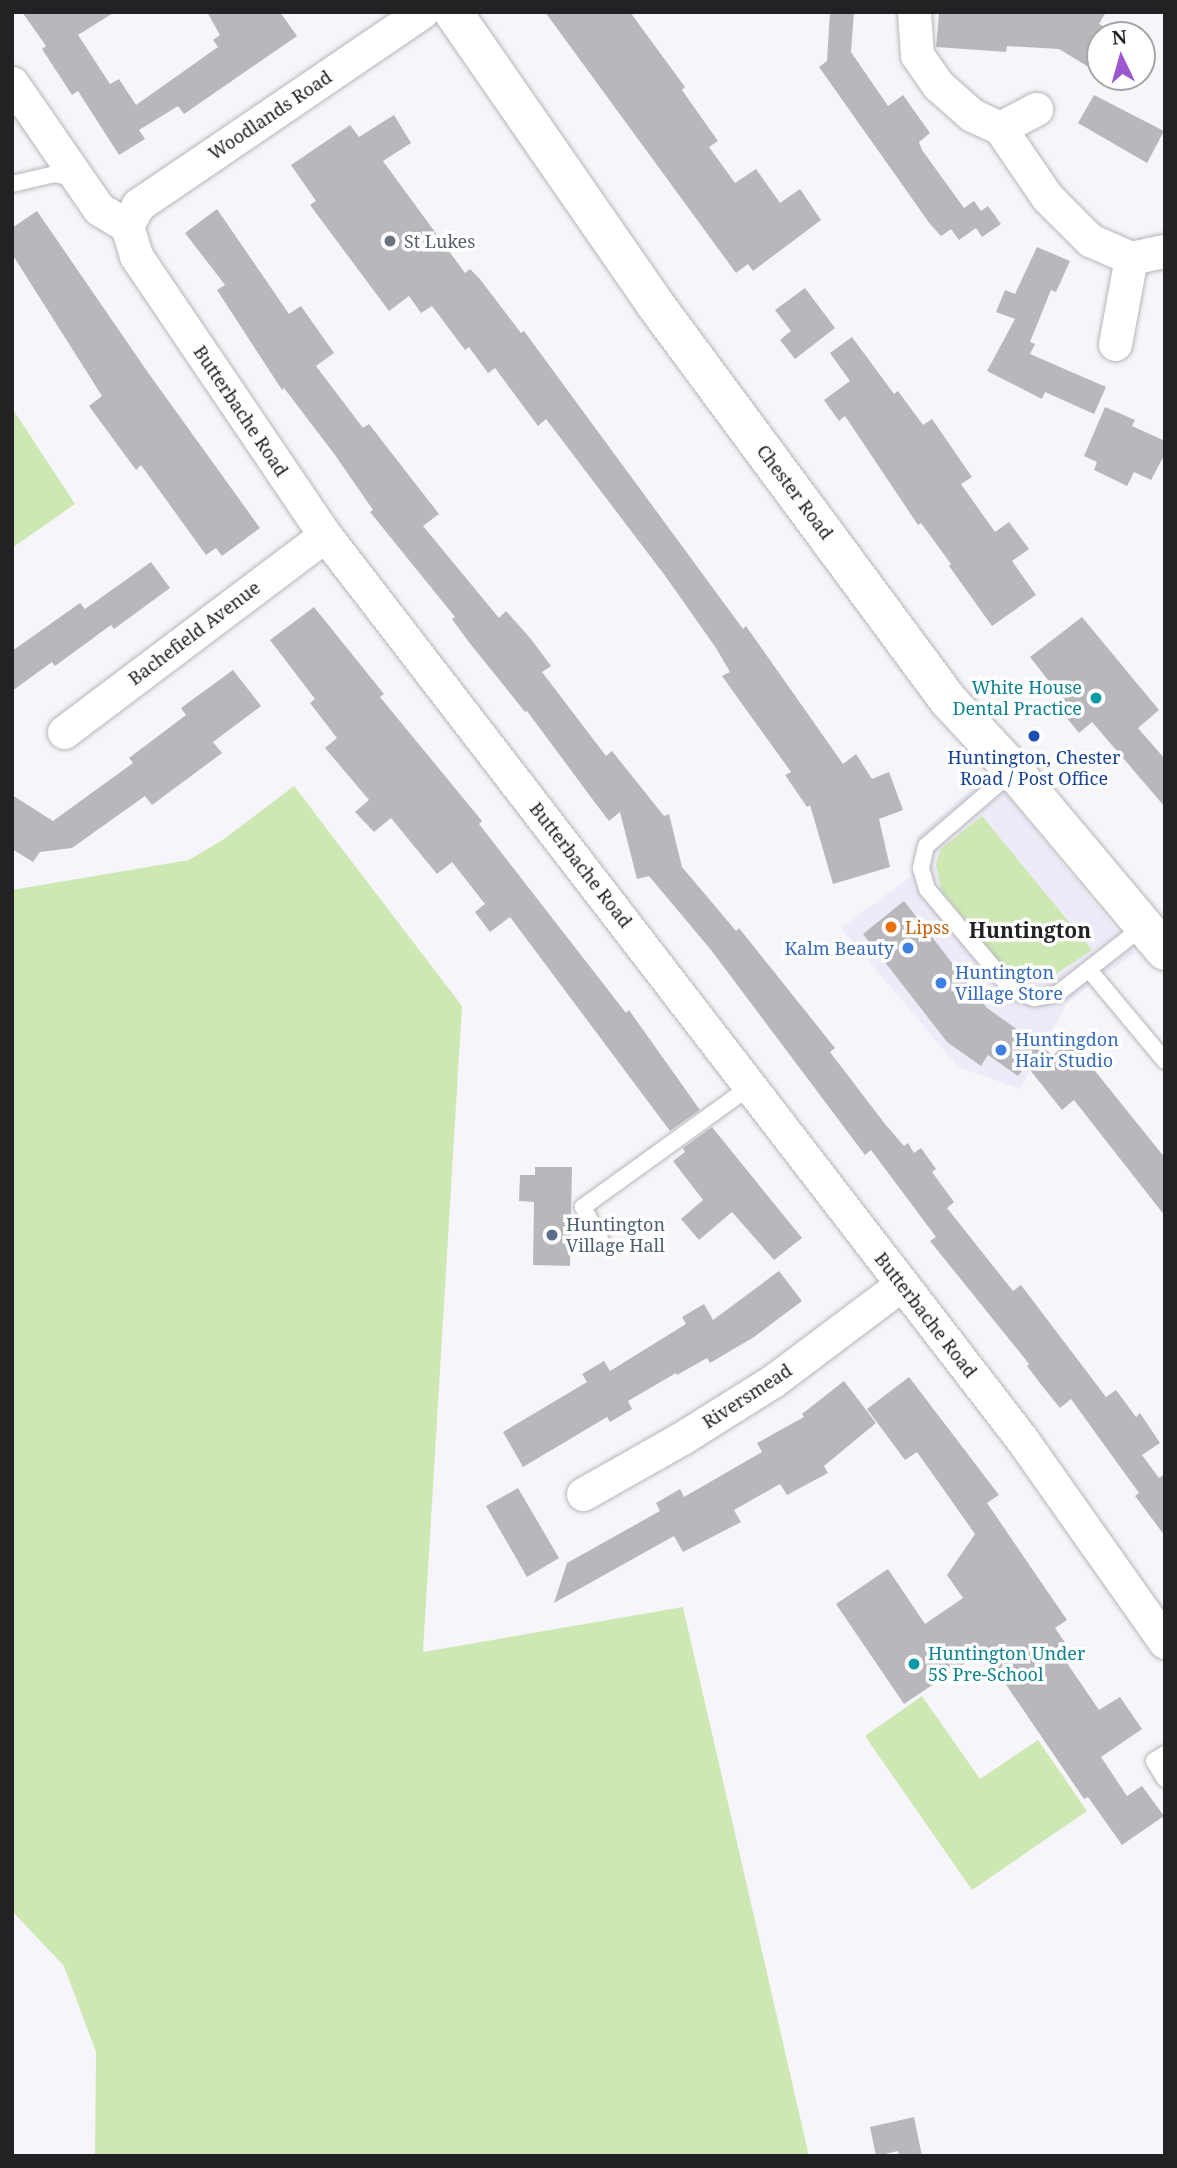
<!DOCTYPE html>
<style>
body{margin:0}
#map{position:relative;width:1177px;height:2168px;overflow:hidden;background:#f6f6fa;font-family:"Noto Serif",serif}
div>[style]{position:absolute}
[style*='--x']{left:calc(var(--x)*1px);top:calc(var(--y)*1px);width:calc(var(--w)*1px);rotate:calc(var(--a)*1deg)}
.built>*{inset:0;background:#edebf7}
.green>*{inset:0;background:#cee8b3}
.building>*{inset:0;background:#b9b7bb}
.roads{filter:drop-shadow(0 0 2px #b6b6ba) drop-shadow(0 0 2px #b6b6ba)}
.service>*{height:16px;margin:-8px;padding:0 8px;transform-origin:8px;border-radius:8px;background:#fff}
.minor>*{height:33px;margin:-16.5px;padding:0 16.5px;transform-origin:16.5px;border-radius:16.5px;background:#fff}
.secondary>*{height:38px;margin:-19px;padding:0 19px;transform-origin:19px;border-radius:19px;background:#fff}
.dots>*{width:19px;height:19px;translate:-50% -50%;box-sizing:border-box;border:4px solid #fff;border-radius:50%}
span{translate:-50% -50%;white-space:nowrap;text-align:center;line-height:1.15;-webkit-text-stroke:7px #fff;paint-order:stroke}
.street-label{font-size:18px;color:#222123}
.worship-label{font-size:18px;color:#5b616d}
.left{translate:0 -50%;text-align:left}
.culture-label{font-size:18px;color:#0d838f}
.right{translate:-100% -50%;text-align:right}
.transit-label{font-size:18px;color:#164399}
.food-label{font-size:18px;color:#c56008}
.shop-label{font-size:18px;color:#366cbe}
.service-label{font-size:18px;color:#4e5e75}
.quarter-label{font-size:21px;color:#222123;font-weight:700}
.frame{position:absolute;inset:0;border:14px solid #222123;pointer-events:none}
.north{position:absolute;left:1086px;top:21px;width:70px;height:70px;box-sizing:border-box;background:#fff;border:2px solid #a7a6a7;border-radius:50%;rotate:355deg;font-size:19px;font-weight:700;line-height:28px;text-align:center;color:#222123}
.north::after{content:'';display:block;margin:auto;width:24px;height:32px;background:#9c59cf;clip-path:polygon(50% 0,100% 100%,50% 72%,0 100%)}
</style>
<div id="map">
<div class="built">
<div style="clip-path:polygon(990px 773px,1135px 953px,1068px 1002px,1020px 1089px,958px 1067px,841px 928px,921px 869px,916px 837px)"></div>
</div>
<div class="green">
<div style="clip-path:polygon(12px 408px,75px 504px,12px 548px)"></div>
<div style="clip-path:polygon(294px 786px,462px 1006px,423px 1652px,683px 1607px,809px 2156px,95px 2156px,96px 2052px,64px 1966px,12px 1911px,12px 890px,189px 860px,224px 839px)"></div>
<div style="clip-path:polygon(982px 816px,1092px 950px,1047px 980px,1028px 982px,1008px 974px,941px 890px,936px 864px,941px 849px)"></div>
<div style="clip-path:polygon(922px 1696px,980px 1779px,1038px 1740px,1087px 1811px,972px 1890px,865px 1736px)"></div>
</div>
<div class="building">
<div style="clip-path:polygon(22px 12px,115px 12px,78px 35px,110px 84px,119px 79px,136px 105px,218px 47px,213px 40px,220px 35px,207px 12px,280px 12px,297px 36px,184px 114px,178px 106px,139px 130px,145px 139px,119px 155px,78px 91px,72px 95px,42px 49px,46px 46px)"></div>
<div style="clip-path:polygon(545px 12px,630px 12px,685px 87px,682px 90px,718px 141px,709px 147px,735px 183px,756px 169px,780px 203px,800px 189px,821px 220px,753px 271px,748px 264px,736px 273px)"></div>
<div style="clip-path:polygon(830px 12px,854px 12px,851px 52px,888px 106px,903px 95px,930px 133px,919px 142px,922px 150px,964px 208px,974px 201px,981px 211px,988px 206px,1001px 224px,982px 237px,976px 228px,959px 240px,951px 229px,941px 236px,930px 224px,819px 67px,827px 61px)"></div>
<div style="clip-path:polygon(949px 12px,1106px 12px,1099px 24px,1108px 29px,1105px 35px,1100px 35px,1100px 74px,1059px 49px,1007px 46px,1006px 52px,936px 47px,939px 14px)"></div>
<div style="clip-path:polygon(1094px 95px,1164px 131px,1147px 163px,1078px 123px)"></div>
<div style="clip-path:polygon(394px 115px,411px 143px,383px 161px,465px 273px,470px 269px,479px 278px,521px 333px,524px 331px,743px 629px,746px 626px,843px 764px,856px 754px,872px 779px,889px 772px,903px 810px,879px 819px,890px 867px,833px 884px,810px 805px,807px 807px,785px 775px,791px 772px,722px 676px,730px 672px,716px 648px,666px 577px,546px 419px,538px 426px,495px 368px,488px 373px,469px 347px,465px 350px,432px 306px,421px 313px,409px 296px,389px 311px,310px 205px,316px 201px,291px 165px,350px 125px,359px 137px)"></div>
<div style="clip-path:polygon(217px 209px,289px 314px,301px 306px,334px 353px,316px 366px,363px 428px,369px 424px,439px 514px,423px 526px,499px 618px,506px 611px,531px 639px,551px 666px,542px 672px,606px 756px,612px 751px,664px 816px,669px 814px,682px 867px,736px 931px,739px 928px,835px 1048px,830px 1052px,885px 1124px,904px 1146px,908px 1143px,914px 1153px,921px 1148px,936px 1169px,932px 1172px,954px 1202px,947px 1208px,1013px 1291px,1021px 1285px,1106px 1397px,1116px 1390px,1136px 1417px,1140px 1413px,1160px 1443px,1142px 1455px,1159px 1478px,1165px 1474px,1165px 1536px,1135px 1496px,1139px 1493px,1071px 1399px,1060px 1408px,1043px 1387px,1027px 1366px,1029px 1364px,930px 1241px,936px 1237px,871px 1150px,865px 1155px,711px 950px,649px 876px,637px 879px,620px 812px,609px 821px,593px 800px,527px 711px,525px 712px,468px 641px,452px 619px,455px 617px,370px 512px,373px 510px,335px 455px,284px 388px,282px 390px,217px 290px,225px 285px,185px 233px)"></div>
<div style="clip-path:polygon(37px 211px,149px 374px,260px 528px,222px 556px,216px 548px,206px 555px,141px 465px,136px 470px,89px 406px,102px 396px,12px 254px,12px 228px)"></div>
<div style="clip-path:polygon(1037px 247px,1070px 261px,1056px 292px,1051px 290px,1030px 342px,1035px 344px,1030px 354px,1106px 387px,1094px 414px,1045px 392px,1042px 399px,987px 371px,1015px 319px,996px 312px,1005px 290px,1015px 294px)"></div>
<div style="clip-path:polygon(805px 288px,835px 328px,795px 359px,780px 340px,791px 331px,775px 310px)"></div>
<div style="clip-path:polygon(852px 337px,894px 394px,898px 391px,923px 425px,932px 419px,972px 477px,961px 484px,995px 532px,1009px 522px,1029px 549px,1012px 561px,1036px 595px,992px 626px,949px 566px,951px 564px,921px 523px,918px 525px,845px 416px,839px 421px,824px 400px,850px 381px,830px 353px)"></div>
<div style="clip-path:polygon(1105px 407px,1135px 420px,1132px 426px,1165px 441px,1165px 454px,1151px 480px,1134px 472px,1127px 486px,1094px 470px,1097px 462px,1084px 456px)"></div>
<div style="clip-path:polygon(151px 562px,170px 588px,114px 629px,111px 625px,55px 666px,52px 662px,12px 691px,12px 651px,80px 603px,85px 609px)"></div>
<div style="clip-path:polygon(314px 607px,384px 694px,380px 697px,482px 821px,479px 824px,626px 1013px,629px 1010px,700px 1110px,670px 1131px,510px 917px,490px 932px,475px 912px,485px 904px,452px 862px,437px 874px,391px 818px,374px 832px,355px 812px,369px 800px,325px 748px,337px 738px,310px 703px,315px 699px,270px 640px)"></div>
<div style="clip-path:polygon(1082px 617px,1159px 710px,1138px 728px,1165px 759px,1165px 807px,1092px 722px,1079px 733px,1062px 712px,1069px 707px,1030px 657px)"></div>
<div style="clip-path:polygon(233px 670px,261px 706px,213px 742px,222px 753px,152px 805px,145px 796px,72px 848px,40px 852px,33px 862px,12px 849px,12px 795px,53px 821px,133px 763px,129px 758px,186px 715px,181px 708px)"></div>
<div style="clip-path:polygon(904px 901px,987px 1008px,1053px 1055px,1071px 1041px,1165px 1158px,1165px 1216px,1074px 1100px,1062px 1110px,1026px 1065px,1018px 1076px,988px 1055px,981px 1066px,947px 1042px,863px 934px)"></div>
<div style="clip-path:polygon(712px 1127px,802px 1238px,774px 1260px,732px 1212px,699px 1240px,681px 1219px,703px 1200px,673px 1161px,685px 1152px,683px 1148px)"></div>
<div style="clip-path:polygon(535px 1167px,572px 1167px,570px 1266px,533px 1265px,534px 1202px,519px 1201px,520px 1175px,535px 1175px)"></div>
<div style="clip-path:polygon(779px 1271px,802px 1301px,754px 1337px,710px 1363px,707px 1358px,677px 1375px,676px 1373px,628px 1401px,632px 1409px,610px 1422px,607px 1417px,523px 1467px,503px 1432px,587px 1382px,582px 1374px,604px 1361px,610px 1371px,686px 1324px,682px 1317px,704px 1304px,713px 1320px)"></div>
<div style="clip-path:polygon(909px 1377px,999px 1495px,987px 1503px,1067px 1620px,1055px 1628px,1066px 1644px,1058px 1650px,1099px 1710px,1120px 1697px,1142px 1729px,1101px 1757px,1127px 1796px,1142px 1786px,1164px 1816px,1122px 1845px,1088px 1797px,1084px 1799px,983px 1651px,904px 1704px,836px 1604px,888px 1569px,925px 1624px,963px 1598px,947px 1575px,975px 1534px,917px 1452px,905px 1460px,867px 1409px)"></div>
<div style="clip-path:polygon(844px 1381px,876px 1423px,824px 1466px,828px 1473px,787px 1495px,780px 1484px,734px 1510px,741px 1522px,683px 1552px,674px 1536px,554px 1603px,567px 1563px,660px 1511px,656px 1503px,680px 1489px,684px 1497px,762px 1452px,757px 1443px,804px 1417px,802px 1414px)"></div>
<div style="clip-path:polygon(518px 1488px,559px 1558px,527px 1577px,486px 1506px)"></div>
<div style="clip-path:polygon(914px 2117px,922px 2156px,899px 2156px,898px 2151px,876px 2156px,870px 2127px)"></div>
</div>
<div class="roads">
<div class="service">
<div style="--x:12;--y:184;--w:44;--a:-13.1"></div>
<div style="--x:55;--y:174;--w:21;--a:14"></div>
<div style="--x:1013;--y:771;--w:115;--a:139.2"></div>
<div style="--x:926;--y:846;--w:23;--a:103"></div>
<div style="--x:921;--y:868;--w:22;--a:74"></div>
<div style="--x:927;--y:889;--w:133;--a:49.9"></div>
<div style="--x:1013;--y:991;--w:22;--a:18"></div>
<div style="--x:1034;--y:998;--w:23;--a:-10"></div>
<div style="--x:1057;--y:994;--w:110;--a:-38"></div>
<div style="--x:1090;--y:971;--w:117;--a:50.2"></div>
<div style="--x:602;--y:1243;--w:41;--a:-117.8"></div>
<div style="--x:583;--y:1207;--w:207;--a:-35.8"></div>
<div style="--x:1165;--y:1754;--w:13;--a:148"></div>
<div style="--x:1154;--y:1761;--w:21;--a:59"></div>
</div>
<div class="minor">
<div style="--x:914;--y:12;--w:43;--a:86"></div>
<div style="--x:917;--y:55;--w:37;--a:55"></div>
<div style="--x:938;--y:85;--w:45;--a:41.4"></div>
<div style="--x:972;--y:115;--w:31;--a:25"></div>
<div style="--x:1000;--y:128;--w:83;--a:55.7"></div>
<div style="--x:1047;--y:197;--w:61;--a:45"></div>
<div style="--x:1090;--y:240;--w:45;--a:23.7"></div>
<div style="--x:1131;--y:258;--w:35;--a:-12"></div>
<div style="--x:12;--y:83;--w:153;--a:55.4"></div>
<div style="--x:99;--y:209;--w:33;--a:31"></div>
<div style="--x:127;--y:226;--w:31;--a:73"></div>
<div style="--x:136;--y:256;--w:337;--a:55.9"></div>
<div style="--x:325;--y:535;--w:1140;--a:52.38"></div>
<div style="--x:1021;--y:1438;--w:250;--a:54.8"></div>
<div style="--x:1000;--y:128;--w:41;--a:-27.8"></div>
<div style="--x:127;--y:226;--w:24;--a:-62"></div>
<div style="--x:138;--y:205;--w:343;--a:-34.2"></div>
<div style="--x:1115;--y:344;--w:87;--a:-79.5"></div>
<div style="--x:64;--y:732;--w:327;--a:-37"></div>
<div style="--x:583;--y:1494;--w:114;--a:-29.5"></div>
<div style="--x:682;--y:1438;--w:107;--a:-32.1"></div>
<div style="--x:773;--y:1381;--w:161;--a:-36.9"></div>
</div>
<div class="secondary">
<div style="--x:453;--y:12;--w:355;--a:55.3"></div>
<div style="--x:655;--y:304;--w:493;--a:53.5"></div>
<div style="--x:948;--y:700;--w:96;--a:47.1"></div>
<div style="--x:1013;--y:770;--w:236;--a:50"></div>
</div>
</div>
<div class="dots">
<div style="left:390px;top:241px;background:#6b7280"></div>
<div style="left:1096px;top:698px;background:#0f9aa8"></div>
<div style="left:1034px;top:736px;background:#1a4fb4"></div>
<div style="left:891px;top:927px;background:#e8710a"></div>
<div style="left:908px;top:948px;background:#3f7fe0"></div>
<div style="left:941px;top:983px;background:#3f7fe0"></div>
<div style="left:1001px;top:1050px;background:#3f7fe0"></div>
<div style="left:552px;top:1235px;background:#5c6f8a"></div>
<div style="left:914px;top:1664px;background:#0f9aa8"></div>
</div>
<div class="street-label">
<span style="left:270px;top:115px;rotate:-34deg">Woodlands Road</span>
<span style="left:241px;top:411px;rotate:56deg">Butterbache Road</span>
<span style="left:795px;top:492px;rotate:53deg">Chester Road</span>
<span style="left:194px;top:633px;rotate:-37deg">Bachefield Avenue</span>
<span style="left:581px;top:865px;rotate:52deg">Butterbache Road</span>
<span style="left:926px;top:1315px;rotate:52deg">Butterbache Road</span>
<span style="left:747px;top:1396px;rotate:-33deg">Riversmead</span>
</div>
<div class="worship-label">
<span class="left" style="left:404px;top:241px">St Lukes</span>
</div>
<div class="culture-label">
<span class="right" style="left:1082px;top:698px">White House<br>Dental Practice</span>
<span class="left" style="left:928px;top:1664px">Huntington Under<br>5S Pre-School</span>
</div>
<div class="transit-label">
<span style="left:1034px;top:768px">Huntington, Chester<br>Road / Post Office</span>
</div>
<div class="food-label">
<span class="left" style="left:905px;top:927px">Lipss</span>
</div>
<div class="shop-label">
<span class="right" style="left:894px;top:948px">Kalm Beauty</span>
<span class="left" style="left:955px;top:983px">Huntington<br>Village Store</span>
<span class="left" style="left:1015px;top:1050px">Huntingdon<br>Hair Studio</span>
</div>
<div class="service-label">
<span class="left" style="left:566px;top:1235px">Huntington<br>Village Hall</span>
</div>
<div class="quarter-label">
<span style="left:1030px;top:930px">Huntington</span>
</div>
<div class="frame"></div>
<div class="north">N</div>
</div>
